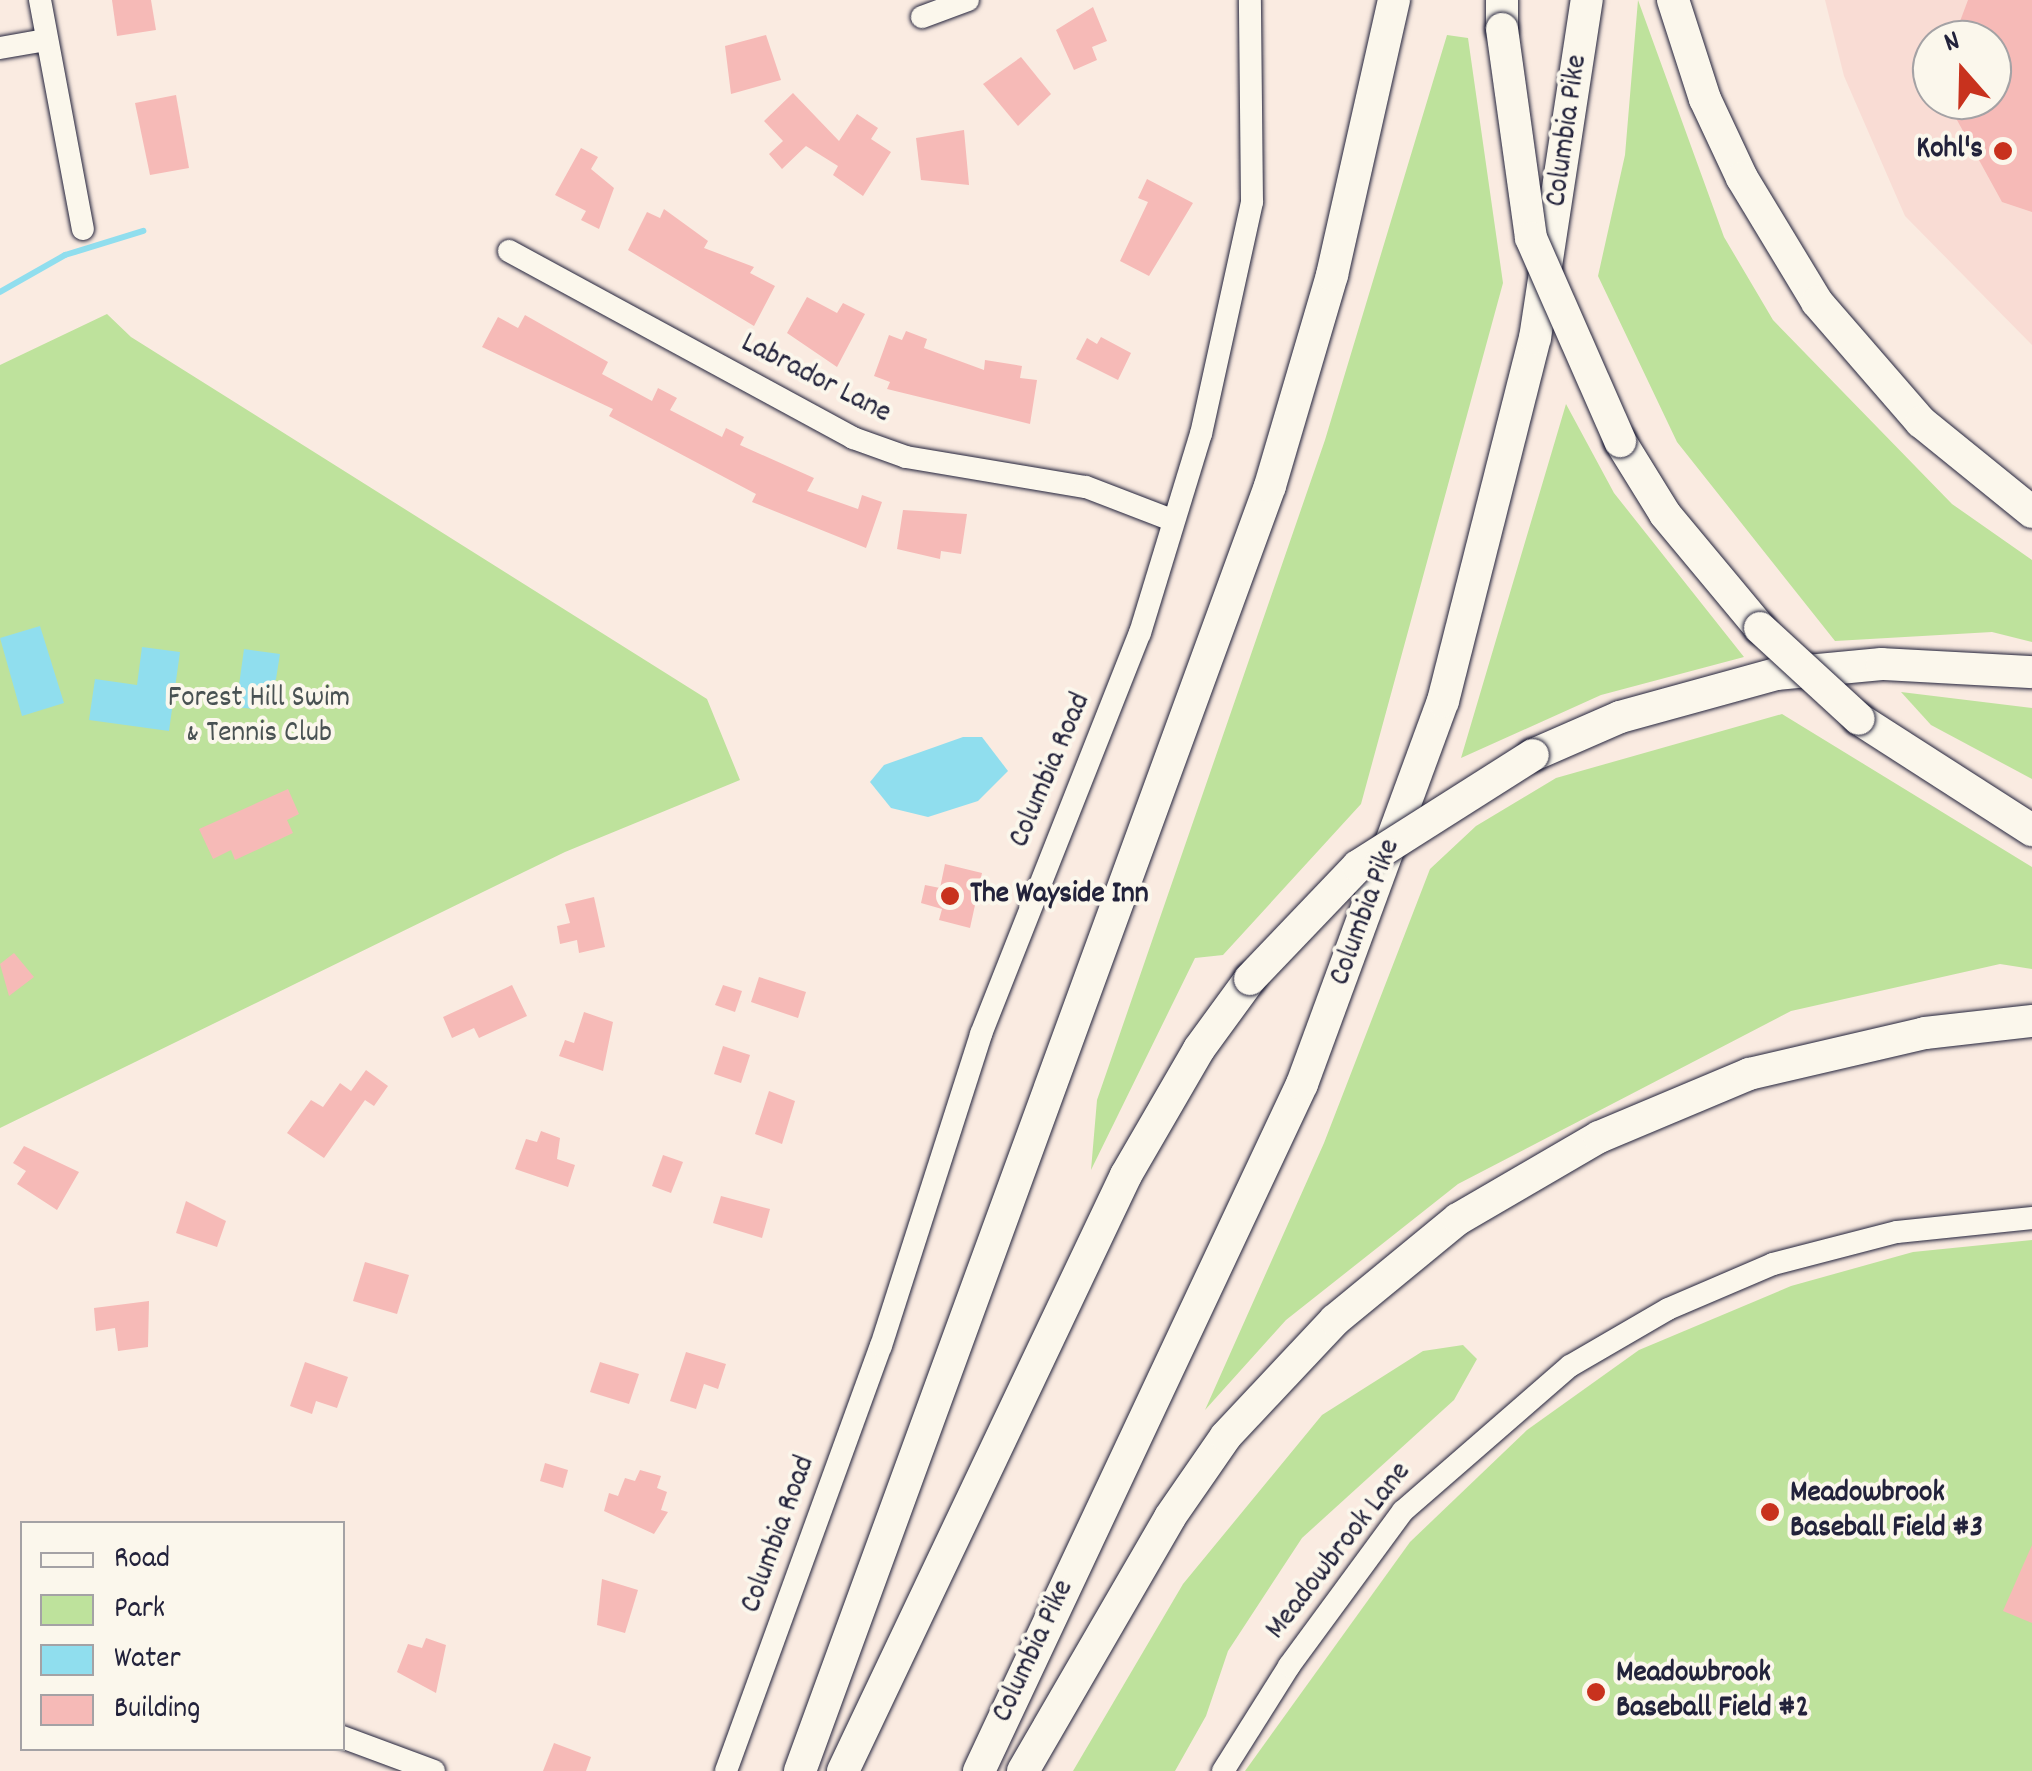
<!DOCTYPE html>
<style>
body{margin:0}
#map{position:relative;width:2032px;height:1771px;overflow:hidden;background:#faebe1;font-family:Dekko,sans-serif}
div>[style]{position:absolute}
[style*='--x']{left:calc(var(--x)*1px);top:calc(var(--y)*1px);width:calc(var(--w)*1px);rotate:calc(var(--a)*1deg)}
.built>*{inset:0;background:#f9dcd4}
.green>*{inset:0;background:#bee29c}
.water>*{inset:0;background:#90deee}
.stream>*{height:6px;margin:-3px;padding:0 3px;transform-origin:3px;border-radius:3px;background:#90deee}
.building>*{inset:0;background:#f6bab7}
.roads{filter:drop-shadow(0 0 2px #22223b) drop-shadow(0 0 2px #22223b)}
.minor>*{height:22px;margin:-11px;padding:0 11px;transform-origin:11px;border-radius:11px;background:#fbf7ec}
.highway>*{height:32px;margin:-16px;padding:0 16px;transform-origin:16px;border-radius:16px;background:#fbf7ec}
.bridges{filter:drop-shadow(0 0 2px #22223b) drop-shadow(0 0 2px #22223b)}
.highway-bridge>*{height:32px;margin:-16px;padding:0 16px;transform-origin:16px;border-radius:16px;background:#fbf7ec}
.dots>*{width:28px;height:28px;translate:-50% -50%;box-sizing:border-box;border:5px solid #fbf7ec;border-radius:50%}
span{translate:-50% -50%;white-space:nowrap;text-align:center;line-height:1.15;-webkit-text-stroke:8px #fbf7ec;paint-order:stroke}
.street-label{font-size:30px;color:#22223b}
.poi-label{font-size:30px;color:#22223b;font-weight:700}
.right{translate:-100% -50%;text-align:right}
.left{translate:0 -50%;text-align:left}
.park-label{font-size:30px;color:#495253}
.legend{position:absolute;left:20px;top:1521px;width:325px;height:230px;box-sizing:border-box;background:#fbf7ec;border:2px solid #a4a2a5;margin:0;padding:12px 18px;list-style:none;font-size:30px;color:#22223b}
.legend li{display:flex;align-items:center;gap:20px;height:50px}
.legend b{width:50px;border:2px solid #a4a2a5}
.north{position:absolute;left:1912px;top:20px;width:100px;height:100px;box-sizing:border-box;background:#fbf7ec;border:2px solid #a4a2a5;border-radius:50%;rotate:340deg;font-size:28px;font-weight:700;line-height:40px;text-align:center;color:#22223b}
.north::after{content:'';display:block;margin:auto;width:35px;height:45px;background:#c8321e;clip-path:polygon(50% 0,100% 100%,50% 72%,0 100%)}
</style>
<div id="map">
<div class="built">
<div style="clip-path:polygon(evenodd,1825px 0,2032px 0,2032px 345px,1905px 216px,1844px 76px,1825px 0,1932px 40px,1992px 40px,1992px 100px,1932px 100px,1932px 40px)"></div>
</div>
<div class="green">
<div style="clip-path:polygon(1638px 0,1724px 237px,1773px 320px,1952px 504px,2032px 560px,2032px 642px,1992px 632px,1835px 641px,1677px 442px,1598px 276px,1625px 155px)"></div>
<div style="clip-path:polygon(1447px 35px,1468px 38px,1503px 283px,1361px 804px,1223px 955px,1195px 958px,1091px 1170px,1097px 1100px,1325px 440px)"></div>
<div style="clip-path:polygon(107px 314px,131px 337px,707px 699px,740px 780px,565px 852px,0 1128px,0 365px)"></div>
<div style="clip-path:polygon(1566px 404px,1614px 493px,1744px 657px,1601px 695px,1461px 758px)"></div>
<div style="clip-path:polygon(1901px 692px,2032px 708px,2032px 779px,1931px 725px)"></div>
<div style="clip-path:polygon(1782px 714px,2032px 867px,2032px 969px,2000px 964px,1791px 1011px,1458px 1184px,1286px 1320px,1205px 1410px,1324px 1143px,1430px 869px,1476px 826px,1556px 778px)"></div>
<div style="clip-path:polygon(2032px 1240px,2032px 1771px,1245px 1771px,1410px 1542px,1527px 1430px,1639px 1350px,1791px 1286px,1913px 1252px)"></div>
<div style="clip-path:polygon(1463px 1345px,1477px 1359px,1454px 1400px,1302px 1538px,1228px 1651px,1206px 1716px,1175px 1771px,1073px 1771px,1183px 1584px,1322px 1415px,1423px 1351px)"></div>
</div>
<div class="water">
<div style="clip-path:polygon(40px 626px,64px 703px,22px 716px,0 638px)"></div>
<div style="clip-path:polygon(142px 647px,180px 652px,169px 731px,89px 720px,95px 679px,137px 685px)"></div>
<div style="clip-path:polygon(244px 649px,280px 654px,276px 679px,254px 709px,236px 707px)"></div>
<div style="clip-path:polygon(963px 737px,982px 737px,1008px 771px,978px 801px,928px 817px,891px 808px,870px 782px,884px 765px)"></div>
</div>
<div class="stream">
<div style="--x:0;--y:292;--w:75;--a:-29.6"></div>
<div style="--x:65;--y:255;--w:82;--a:-17.1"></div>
</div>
<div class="building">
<div style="clip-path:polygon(112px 0,151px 0,156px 30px,117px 36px)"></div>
<div style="clip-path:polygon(1968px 0,2032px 0,2032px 212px,2002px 202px,1946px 100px,1992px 100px,1992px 40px,1953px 40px)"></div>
<div style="clip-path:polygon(1093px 7px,1107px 41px,1092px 47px,1097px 60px,1074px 70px,1056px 30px)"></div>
<div style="clip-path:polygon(766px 35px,781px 80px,731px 94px,725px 46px)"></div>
<div style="clip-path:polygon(1021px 57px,1051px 94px,1018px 126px,983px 84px)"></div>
<div style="clip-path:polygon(793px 93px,839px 141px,857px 114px,878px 128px,871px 139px,891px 152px,863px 196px,833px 175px,838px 166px,806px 146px,782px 169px,769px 154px,783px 141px,764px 121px)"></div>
<div style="clip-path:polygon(176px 95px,189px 168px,150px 175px,135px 103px)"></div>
<div style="clip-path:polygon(964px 130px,969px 185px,921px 180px,916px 138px)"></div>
<div style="clip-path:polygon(581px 148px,598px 157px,591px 169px,614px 188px,599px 229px,581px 220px,586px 211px,555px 195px)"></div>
<div style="clip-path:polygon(1147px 179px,1193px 203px,1149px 276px,1120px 261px,1148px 202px,1138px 198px)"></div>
<div style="clip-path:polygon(664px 209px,708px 241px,704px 248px,754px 267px,750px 273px,775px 286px,754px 326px,628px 250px,647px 212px,660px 218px)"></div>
<div style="clip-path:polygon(807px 297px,837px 313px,843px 303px,865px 314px,837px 367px,787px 333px)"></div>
<div style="clip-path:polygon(525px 315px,608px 362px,602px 374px,652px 401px,658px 388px,677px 398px,670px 410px,722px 437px,726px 428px,744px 437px,740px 445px,814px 478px,807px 491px,858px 509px,862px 495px,882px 502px,866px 548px,752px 502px,756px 494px,609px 416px,613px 409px,482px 347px,498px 317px,518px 328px)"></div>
<div style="clip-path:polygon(906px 331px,927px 339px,924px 348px,984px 370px,985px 360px,1022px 366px,1020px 378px,1037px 380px,1030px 424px,887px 389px,890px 382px,874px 376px,889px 335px,902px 340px)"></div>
<div style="clip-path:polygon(1101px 337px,1131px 353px,1118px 380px,1076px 359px,1087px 338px,1097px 344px)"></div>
<div style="clip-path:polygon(903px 510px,967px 514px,961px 554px,941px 551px,940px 559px,897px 549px)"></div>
<div style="clip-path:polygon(288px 789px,299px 814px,287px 820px,293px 833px,235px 860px,231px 850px,213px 859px,199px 829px)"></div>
<div style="clip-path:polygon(945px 864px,982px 873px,970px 928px,939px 920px,942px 909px,921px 903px,925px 885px,940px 888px)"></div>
<div style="clip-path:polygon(594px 897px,605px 947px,579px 953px,577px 940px,560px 944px,557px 926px,570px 923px,565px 904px)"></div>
<div style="clip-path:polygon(14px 953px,34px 977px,9px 996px,0 964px)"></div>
<div style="clip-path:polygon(759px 977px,806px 992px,798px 1018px,751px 1002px)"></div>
<div style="clip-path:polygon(512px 985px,527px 1016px,479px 1038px,474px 1028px,452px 1038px,443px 1017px)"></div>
<div style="clip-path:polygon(723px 985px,742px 991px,735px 1012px,715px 1005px)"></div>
<div style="clip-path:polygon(584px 1012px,613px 1022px,603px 1071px,559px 1056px,565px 1040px,574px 1043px)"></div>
<div style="clip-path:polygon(723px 1046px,750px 1055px,741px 1083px,714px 1074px)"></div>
<div style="clip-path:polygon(366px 1070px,388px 1086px,374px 1106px,365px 1100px,324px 1158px,287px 1133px,311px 1100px,323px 1107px,340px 1083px,351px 1091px)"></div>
<div style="clip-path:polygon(769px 1091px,795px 1101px,782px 1144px,755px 1134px)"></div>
<div style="clip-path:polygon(541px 1131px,560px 1138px,557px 1159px,575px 1165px,568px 1187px,515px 1169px,526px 1139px,537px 1142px)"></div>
<div style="clip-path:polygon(24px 1146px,79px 1172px,57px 1210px,17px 1184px,26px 1171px,13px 1163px)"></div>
<div style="clip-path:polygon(663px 1155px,683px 1162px,671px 1193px,652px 1186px)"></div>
<div style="clip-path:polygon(721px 1196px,770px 1209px,762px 1238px,713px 1223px)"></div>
<div style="clip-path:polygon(186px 1201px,226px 1221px,217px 1247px,176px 1233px)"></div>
<div style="clip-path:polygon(365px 1262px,409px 1275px,397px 1314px,353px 1301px)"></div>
<div style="clip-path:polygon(149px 1301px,148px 1347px,118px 1351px,115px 1328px,96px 1331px,94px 1308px)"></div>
<div style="clip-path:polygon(686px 1352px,726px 1364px,718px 1389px,704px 1384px,696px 1409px,670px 1401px)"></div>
<div style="clip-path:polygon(305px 1362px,348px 1377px,337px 1408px,316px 1401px,312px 1414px,290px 1406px)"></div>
<div style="clip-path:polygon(600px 1362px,639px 1374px,629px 1404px,590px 1392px)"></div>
<div style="clip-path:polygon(545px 1463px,568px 1470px,563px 1488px,540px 1481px)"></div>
<div style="clip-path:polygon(640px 1470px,661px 1476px,657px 1488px,667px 1492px,661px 1510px,668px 1512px,654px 1534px,604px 1511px,609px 1493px,618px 1496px,625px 1478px,635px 1481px)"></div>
<div style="clip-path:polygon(2032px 1545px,2032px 1623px,2003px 1611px)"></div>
<div style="clip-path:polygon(602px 1579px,638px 1590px,625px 1633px,597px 1625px)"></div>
<div style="clip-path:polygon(426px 1638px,446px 1645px,436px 1693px,397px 1672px,408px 1644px,422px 1648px)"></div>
<div style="clip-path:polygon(554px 1743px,591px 1757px,586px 1771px,543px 1771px)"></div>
</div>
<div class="roads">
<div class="minor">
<div style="--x:40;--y:0;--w:233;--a:79.4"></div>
<div style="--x:922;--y:17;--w:49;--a:-20.3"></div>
<div style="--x:0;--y:48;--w:47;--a:-9.9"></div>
<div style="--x:509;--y:251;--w:392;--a:28.5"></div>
<div style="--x:853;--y:438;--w:56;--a:19.7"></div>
<div style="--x:906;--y:457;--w:182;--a:9.5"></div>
<div style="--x:1086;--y:487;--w:92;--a:21"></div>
<div style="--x:342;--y:1737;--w:98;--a:20.3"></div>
<div style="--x:726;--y:1771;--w:452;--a:-70"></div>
<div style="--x:881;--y:1346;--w:328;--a:-72.2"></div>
<div style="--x:981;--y:1034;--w:431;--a:-68.4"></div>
<div style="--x:1140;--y:633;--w:208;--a:-73"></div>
<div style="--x:1201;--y:434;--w:238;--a:-77.6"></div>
<div style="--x:1252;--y:202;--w:202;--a:-90.6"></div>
<div style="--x:1223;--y:1771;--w:124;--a:-57.8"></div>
<div style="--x:1289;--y:1666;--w:192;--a:-53.7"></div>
<div style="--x:1403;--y:1511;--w:221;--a:-41"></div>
<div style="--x:1570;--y:1366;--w:113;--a:-30.2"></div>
<div style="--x:1668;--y:1309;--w:114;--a:-23.2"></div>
<div style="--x:1773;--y:1264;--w:128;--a:-14.5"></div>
<div style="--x:1897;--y:1232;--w:136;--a:-5.9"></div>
</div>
<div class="highway">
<div style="--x:1502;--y:0;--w:29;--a:90"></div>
<div style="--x:1673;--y:0;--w:104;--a:72.1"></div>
<div style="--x:1705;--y:99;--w:87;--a:64.9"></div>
<div style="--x:1742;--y:178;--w:145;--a:58.8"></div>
<div style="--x:1817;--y:302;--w:159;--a:49.1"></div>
<div style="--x:1921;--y:422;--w:143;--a:39"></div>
<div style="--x:1620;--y:441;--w:86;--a:58.3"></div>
<div style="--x:1665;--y:514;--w:148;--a:50.2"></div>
<div style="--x:1859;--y:719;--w:206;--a:32.7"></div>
<div style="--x:1533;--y:755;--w:95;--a:-23.6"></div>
<div style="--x:1620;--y:717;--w:162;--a:-15.4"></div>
<div style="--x:1776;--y:674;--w:106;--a:-5.4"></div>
<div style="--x:1882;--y:664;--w:150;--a:3.1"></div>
<div style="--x:800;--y:1771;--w:1368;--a:-69.91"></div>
<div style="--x:1270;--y:486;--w:220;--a:-73.6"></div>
<div style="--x:1332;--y:275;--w:282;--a:-77.3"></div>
<div style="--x:843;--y:1771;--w:660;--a:-64.6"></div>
<div style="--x:1126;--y:1175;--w:146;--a:-59.9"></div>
<div style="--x:1199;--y:1049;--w:87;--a:-53.9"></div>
<div style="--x:979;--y:1771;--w:759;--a:-64.82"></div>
<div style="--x:1302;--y:1084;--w:408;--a:-69.8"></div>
<div style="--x:1443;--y:701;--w:374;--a:-75.8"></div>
<div style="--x:1535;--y:338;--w:342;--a:-81.3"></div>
<div style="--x:1023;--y:1771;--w:293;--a:-59.9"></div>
<div style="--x:1170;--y:1517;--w:98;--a:-55.3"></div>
<div style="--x:1226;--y:1436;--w:159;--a:-46.8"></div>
<div style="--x:1335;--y:1320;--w:159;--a:-39.4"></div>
<div style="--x:1458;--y:1219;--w:163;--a:-30.2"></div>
<div style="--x:1599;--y:1137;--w:163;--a:-22.8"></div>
<div style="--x:1749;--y:1074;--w:181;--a:-13.1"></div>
<div style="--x:1925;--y:1033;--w:108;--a:-6.4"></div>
</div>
</div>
<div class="bridges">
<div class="highway-bridge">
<div style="--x:1502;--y:29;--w:211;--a:82.1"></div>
<div style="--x:1531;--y:238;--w:222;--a:66.3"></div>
<div style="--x:1760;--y:628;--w:134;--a:42.6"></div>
<div style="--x:1250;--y:979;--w:156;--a:-46.3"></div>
<div style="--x:1358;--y:866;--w:207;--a:-32.4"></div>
</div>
</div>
<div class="dots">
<div style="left:2003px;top:151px;background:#c8321e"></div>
<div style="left:950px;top:896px;background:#c8321e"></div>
<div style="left:1770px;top:1512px;background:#c8321e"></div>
<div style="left:1596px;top:1692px;background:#c8321e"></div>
</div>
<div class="street-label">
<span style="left:1569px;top:131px;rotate:-82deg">Columbia Pike</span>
<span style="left:815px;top:380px;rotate:27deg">Labrador Lane</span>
<span style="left:1052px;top:771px;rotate:-67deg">Columbia Road</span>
<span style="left:1367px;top:913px;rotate:-70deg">Columbia Pike</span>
<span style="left:780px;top:1535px;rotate:-70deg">Columbia Road</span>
<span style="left:1340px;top:1552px;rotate:-52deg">Meadowbrook Lane</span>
<span style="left:1035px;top:1652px;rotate:-65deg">Columbia Pike</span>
</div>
<div class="poi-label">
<span class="right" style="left:1983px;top:151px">Kohl's</span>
<span class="left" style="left:970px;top:896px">The Wayside Inn</span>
<span class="left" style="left:1790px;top:1512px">Meadowbrook<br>Baseball Field #3</span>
<span class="left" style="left:1616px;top:1692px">Meadowbrook<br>Baseball Field #2</span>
</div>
<div class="park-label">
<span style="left:259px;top:717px">Forest Hill Swim<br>&amp; Tennis Club</span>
</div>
<ul class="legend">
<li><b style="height:12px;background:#fbf7ec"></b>Road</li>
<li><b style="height:28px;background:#bee29c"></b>Park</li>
<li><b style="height:28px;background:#90deee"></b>Water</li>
<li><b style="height:28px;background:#f6bab7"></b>Building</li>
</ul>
<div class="north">N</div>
</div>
